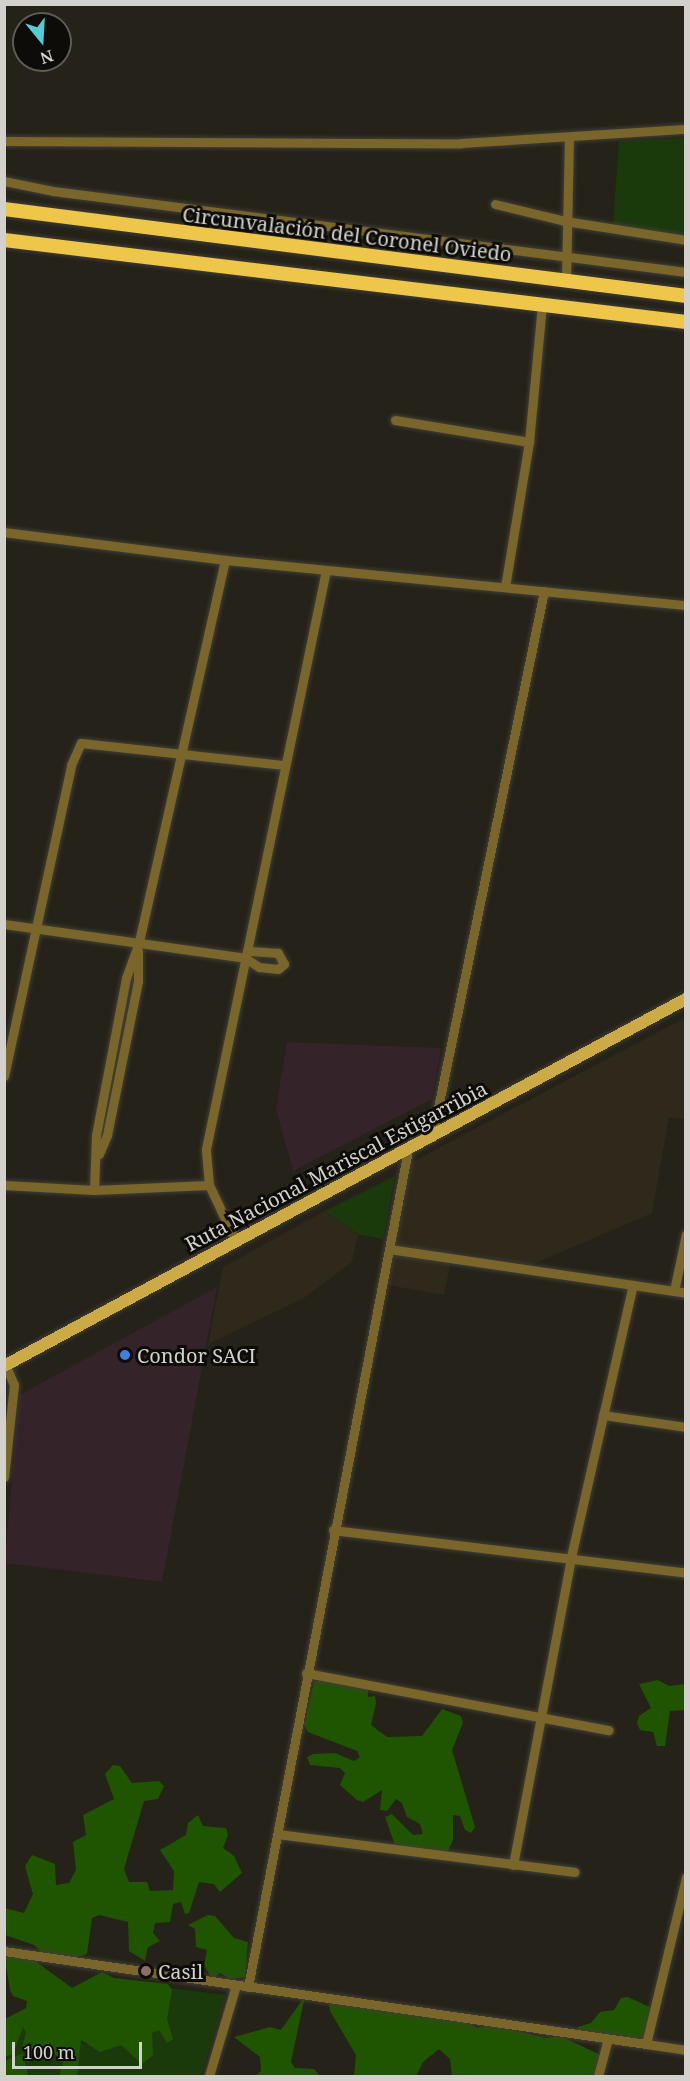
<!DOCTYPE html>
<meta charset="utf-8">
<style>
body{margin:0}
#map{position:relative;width:690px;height:2081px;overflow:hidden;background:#252219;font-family:"Noto Serif",serif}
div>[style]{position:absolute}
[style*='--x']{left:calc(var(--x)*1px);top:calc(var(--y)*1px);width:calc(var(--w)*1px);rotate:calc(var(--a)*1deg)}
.built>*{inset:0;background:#2e291a}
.industrial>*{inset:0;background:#35232a}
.green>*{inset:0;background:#1a3a0c}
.forest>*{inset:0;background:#205500}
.roads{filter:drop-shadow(0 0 2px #413e35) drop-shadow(0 0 2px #413e35)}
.minor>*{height:9px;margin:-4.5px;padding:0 4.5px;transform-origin:4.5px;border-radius:4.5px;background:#7a662a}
.major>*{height:12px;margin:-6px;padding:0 6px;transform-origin:6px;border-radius:6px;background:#ccab47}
.highway>*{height:14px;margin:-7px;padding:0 7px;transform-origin:7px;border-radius:7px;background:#eec649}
.dots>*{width:16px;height:16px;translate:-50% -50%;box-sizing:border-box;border:3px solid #0d0c08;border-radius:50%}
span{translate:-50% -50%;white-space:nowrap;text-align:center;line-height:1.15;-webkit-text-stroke:6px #0d0c08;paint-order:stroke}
.street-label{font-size:20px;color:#d3d1cb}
.poi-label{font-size:20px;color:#d3d1cb}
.left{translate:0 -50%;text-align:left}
.frame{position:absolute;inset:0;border:6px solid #d3d1cb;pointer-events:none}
.north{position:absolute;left:12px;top:12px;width:60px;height:60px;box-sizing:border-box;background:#0d0c08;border:2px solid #5c5b56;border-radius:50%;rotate:162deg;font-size:16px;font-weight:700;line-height:24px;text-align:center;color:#d3d1cb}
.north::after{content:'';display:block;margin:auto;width:21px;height:27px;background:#52ccd5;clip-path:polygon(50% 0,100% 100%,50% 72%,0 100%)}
.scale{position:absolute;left:12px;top:2042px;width:130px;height:27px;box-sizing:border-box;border:3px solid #d3d1cb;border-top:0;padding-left:8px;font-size:18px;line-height:21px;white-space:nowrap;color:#d3d1cb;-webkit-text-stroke:4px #0d0c08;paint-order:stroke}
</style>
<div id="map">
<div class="built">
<div style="clip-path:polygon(685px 1018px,685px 1119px,669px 1117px,652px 1213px,531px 1265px,453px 1251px,444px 1295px,388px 1285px,412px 1162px)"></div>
<div style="clip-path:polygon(325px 1211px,358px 1234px,352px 1262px,304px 1298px,208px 1344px,223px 1267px)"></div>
</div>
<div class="industrial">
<div style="clip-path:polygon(287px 1042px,441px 1048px,432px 1099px,293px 1171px,276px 1109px)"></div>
<div style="clip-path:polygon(217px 1287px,162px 1582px,5px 1563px,19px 1395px)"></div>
</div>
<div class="green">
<div style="clip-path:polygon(685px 138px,685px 236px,613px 224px,619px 141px)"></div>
<div style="clip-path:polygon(395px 1176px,383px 1239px,358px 1234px,325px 1211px)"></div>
<div style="clip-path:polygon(153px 1986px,226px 1995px,201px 2076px,5px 2076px,11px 2026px,97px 2047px)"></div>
</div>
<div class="forest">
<div style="clip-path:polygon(340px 1674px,368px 1684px,368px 1697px,375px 1696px,376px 1703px,371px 1725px,387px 1737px,422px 1736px,442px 1709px,461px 1716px,463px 1723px,452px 1750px,475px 1827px,471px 1833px,465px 1830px,460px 1816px,453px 1815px,453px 1840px,447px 1854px,411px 1856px,397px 1851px,385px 1817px,392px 1814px,413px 1835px,423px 1834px,420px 1824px,407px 1817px,402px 1803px,396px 1799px,387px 1811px,380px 1810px,382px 1790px,363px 1802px,357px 1800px,340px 1785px,345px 1773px,340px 1768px,310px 1765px,307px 1757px,313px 1754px,335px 1753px,354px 1761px,360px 1757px,357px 1751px,308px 1732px,304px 1725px,314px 1682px)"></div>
<div style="clip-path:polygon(658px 1680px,669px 1686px,685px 1684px,685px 1710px,670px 1711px,665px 1746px,657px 1746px,653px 1732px,640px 1730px,637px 1723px,639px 1716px,651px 1708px,639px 1684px)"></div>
<div style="clip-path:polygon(113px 1765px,120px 1766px,132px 1783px,159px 1781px,164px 1786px,158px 1799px,144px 1801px,124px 1869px,129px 1882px,147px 1882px,150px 1891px,173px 1890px,174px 1871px,160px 1850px,186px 1835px,188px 1823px,198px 1815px,203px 1826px,226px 1828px,228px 1835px,223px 1848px,234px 1856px,242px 1873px,220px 1892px,214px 1884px,199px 1882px,189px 1913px,185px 1914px,181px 1902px,173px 1904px,170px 1922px,155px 1923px,153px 1933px,160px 1941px,148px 1947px,145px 1961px,129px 1951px,128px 1922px,99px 1915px,92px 1918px,87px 1954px,55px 1964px,34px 1945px,5px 1935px,4px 1908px,24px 1913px,33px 1894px,25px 1866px,32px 1855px,55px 1864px,56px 1885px,69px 1883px,76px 1870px,73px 1842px,86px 1835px,83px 1815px,114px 1799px,105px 1774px)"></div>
<div style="clip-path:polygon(208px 1915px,215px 1916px,234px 1938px,248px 1942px,245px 1977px,230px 1979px,220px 1973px,212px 1979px,204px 1965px,207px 1950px,196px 1947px,195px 1929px,188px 1925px)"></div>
<div style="clip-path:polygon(4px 1953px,31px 1958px,72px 1988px,102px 1972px,114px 1978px,168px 1984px,172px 1990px,167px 2019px,173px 2039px,167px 2043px,159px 2030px,152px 2033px,153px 2055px,142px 2064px,121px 2045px,100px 2052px,81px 2040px,77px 2076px,59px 2076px,63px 2063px,49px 2048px,36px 2052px,22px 2047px,26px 2033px,23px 2027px,13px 2054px,5px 2057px,5px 2019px,26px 2008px,27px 2001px,13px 1996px,10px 1990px)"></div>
<div style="clip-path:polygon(305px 1996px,291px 2062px,295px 2068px,314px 2069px,320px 2076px,255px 2076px,261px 2071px,260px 2057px,234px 2037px,270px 2027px,281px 2030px)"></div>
<div style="clip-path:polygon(342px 1997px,434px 2013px,446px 2021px,459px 2018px,477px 2028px,491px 2025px,546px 2038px,560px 2036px,603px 2056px,593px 2076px,452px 2076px,450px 2059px,439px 2049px,423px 2062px,416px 2076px,354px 2076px,356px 2055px,330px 2011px,329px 2003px)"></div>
<div style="clip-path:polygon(628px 1997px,658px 2011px,652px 2037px,640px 2042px,577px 2034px,578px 2027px,591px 2023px,600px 2012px,614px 2010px,621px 1998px)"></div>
<div style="clip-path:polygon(23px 2053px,28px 2076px,5px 2076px,5px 2061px)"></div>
</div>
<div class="roads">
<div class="minor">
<div style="--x:4;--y:141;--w:457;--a:0.3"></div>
<div style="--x:461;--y:143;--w:225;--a:-3.6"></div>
<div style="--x:4;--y:181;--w:50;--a:11.5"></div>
<div style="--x:53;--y:191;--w:638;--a:7.29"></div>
<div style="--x:495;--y:204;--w:72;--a:13.7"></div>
<div style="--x:565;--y:221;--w:122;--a:8.9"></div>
<div style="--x:566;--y:280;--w:142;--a:-88.8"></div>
<div style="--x:395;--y:420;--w:136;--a:9.3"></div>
<div style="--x:4;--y:532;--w:223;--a:7.2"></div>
<div style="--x:225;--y:560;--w:395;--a:102.7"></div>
<div style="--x:138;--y:945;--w:35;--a:110"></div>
<div style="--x:126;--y:978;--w:161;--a:100.8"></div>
<div style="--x:96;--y:1136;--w:54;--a:92.1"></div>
<div style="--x:225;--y:560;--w:463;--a:5.6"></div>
<div style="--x:505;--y:587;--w:147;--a:-80.6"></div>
<div style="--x:529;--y:442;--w:139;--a:-84.6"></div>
<div style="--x:4;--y:924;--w:243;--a:8"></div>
<div style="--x:245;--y:958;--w:17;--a:33"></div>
<div style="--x:259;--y:967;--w:19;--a:6"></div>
<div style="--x:278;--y:969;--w:8;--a:-40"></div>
<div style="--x:284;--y:964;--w:13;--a:-119"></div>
<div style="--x:278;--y:953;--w:31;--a:-176"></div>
<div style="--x:4;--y:1076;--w:318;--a:-77.8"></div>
<div style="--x:71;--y:765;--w:24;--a:-66"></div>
<div style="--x:81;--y:743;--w:205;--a:6.2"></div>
<div style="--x:432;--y:1137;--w:557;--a:-78.41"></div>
<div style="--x:99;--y:1154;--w:21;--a:-67"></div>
<div style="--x:107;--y:1135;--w:157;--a:-78.6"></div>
<div style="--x:138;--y:981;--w:30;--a:-90"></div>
<div style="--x:4;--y:1185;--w:90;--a:3.2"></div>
<div style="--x:94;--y:1190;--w:115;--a:-2.5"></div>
<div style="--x:236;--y:1242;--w:63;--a:-115.3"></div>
<div style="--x:209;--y:1185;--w:36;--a:-95"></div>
<div style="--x:206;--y:1149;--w:591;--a:-78.29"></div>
<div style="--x:389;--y:1249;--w:300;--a:8.4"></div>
<div style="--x:674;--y:1291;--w:58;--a:-78.1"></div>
<div style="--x:603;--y:1415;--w:84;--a:8.2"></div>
<div style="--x:4;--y:1477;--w:93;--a:-83.8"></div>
<div style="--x:14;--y:1385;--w:21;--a:-113"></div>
<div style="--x:333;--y:1530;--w:356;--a:6.9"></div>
<div style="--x:306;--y:1673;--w:308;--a:10.7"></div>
<div style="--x:278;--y:1834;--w:299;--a:7.3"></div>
<div style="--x:513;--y:1865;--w:313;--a:-79.3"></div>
<div style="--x:571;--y:1557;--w:279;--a:-77.2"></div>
<div style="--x:4;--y:1951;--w:649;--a:8.24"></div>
<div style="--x:646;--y:2044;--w:172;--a:-76.5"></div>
<div style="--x:248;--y:1987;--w:852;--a:-79.18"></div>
<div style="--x:646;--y:2044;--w:40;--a:8.5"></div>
<div style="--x:209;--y:2076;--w:95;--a:-73.5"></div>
<div style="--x:598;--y:2076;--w:38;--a:-75"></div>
</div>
<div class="major">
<div style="--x:4;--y:1366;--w:774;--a:-28.29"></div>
</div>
<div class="highway">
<div style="--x:4;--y:209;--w:688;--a:7.27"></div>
<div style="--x:4;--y:240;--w:687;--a:6.86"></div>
</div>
</div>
<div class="dots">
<div style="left:125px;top:1355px;background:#3f7fe0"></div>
<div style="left:146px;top:1971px;background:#8d6e63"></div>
</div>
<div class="street-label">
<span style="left:347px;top:234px;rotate:7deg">Circunvalación del Coronel Oviedo</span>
<span style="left:336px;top:1166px;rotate:-28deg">Ruta Nacional Mariscal Estigarribia</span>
</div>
<div class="poi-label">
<span class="left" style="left:137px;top:1355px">Condor SACI</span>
<span class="left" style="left:158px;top:1971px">Casil</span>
</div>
<div class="frame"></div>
<div class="north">N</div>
<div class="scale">100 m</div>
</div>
